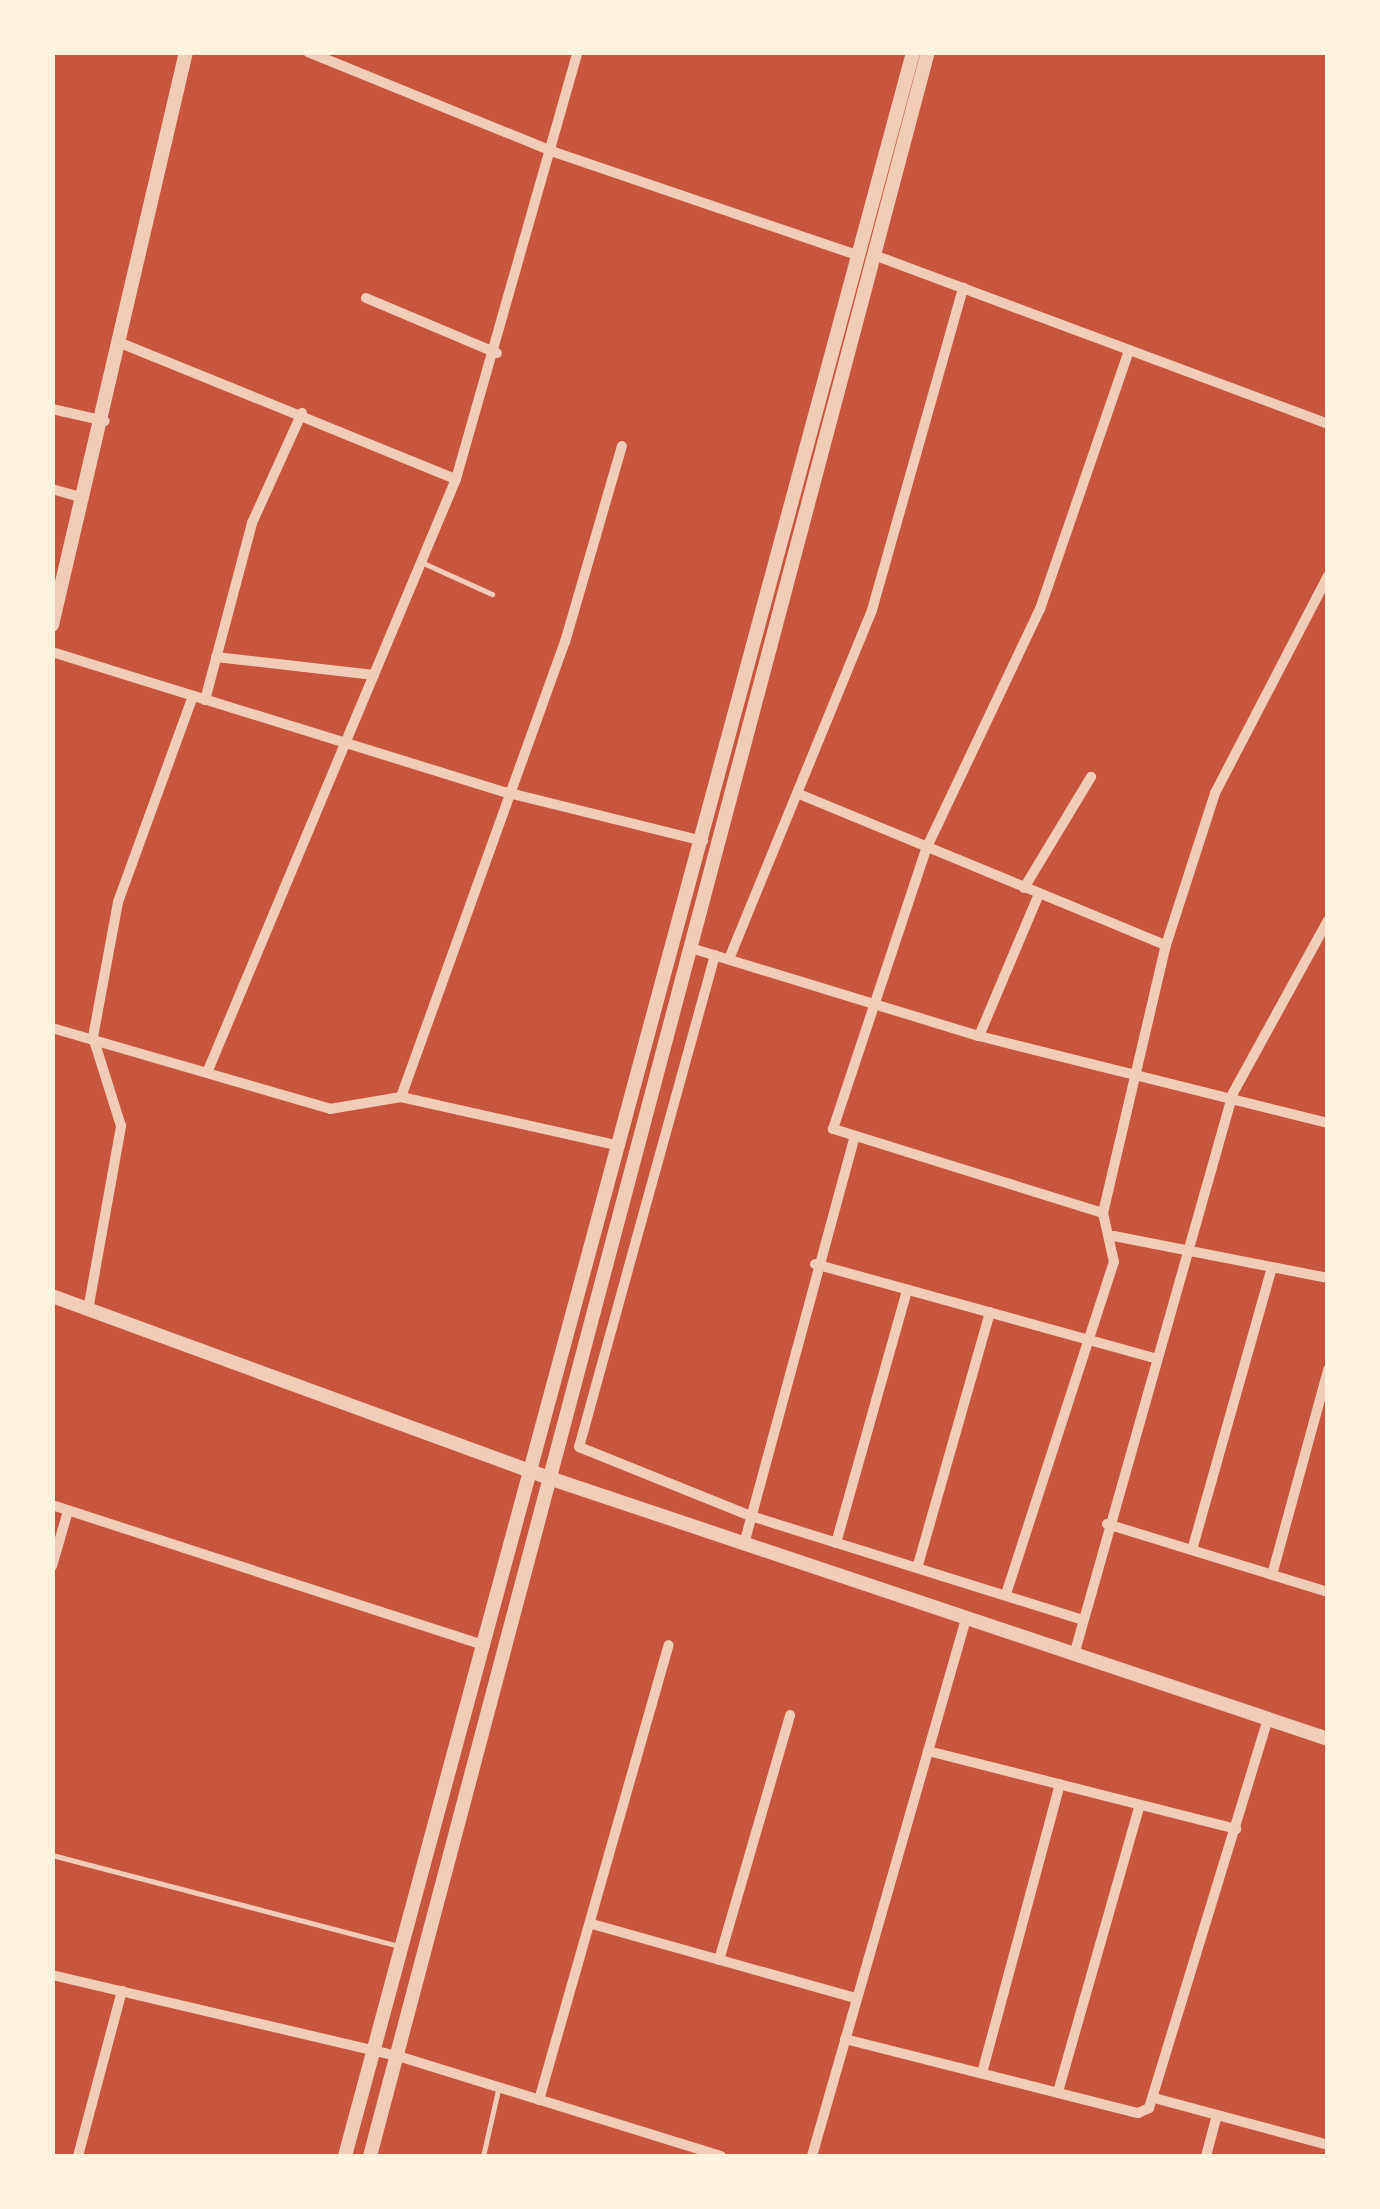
<!DOCTYPE html>
<style>
body{margin:0}
#map{position:relative;width:1380px;height:2209px;overflow:hidden;background:#c8553d;font-family:"Libre Baskerville",serif}
div>[style]{position:absolute}
[style*='--x']{left:calc(var(--x)*1px);top:calc(var(--y)*1px);width:calc(var(--w)*1px);rotate:calc(var(--a)*1deg)}
.service>*{height:5px;margin:-2.5px;padding:0 2.5px;transform-origin:2.5px;border-radius:2.5px;background:#f1ccb7}
.minor>*{height:10px;margin:-5px;padding:0 5px;transform-origin:5px;border-radius:5px;background:#f1ccb7}
.tertiary>*{height:14px;margin:-7px;padding:0 7px;transform-origin:7px;border-radius:7px;background:#f1ccb7}
span{translate:-50% -50%;white-space:nowrap;text-align:center;line-height:1.15;-webkit-text-stroke:8px #fff3e0;paint-order:stroke}
.frame{position:absolute;inset:0;border:55px solid #fff3e0;pointer-events:none}
</style>
<div id="map">
<div class="service">
<div style="--x:421;--y:562;--w:78;--a:24.3"></div>
<div style="--x:52;--y:1855;--w:359;--a:14.7"></div>
<div style="--x:483;--y:2156;--w:68;--a:-77.2"></div>
</div>
<div class="minor">
<div style="--x:308;--y:52;--w:266;--a:22.1"></div>
<div style="--x:554;--y:152;--w:323;--a:18.8"></div>
<div style="--x:874;--y:255;--w:484;--a:20.4"></div>
<div style="--x:366;--y:298;--w:142;--a:22.8"></div>
<div style="--x:123;--y:344;--w:359;--a:22.1"></div>
<div style="--x:52;--y:409;--w:54;--a:12.8"></div>
<div style="--x:52;--y:489;--w:33;--a:16"></div>
<div style="--x:52;--y:652;--w:474;--a:17.2"></div>
<div style="--x:505;--y:792;--w:204;--a:13.9"></div>
<div style="--x:216;--y:657;--w:159;--a:6.5"></div>
<div style="--x:205;--y:700;--w:183;--a:-75.1"></div>
<div style="--x:252;--y:523;--w:121;--a:-65.6"></div>
<div style="--x:799;--y:794;--w:397;--a:22.4"></div>
<div style="--x:1024;--y:888;--w:130;--a:-58.9"></div>
<div style="--x:694;--y:949;--w:298;--a:17"></div>
<div style="--x:979;--y:1036;--w:360;--a:14"></div>
<div style="--x:715;--y:955;--w:510;--a:105.45"></div>
<div style="--x:579;--y:1447;--w:185;--a:21.9"></div>
<div style="--x:751;--y:1516;--w:348;--a:17.4"></div>
<div style="--x:729;--y:959;--w:377;--a:-67.7"></div>
<div style="--x:872;--y:610;--w:335;--a:-74.2"></div>
<div style="--x:52;--y:1028;--w:290;--a:16.2"></div>
<div style="--x:330;--y:1109;--w:72;--a:-9.6"></div>
<div style="--x:401;--y:1097;--w:224;--a:12.6"></div>
<div style="--x:979;--y:1036;--w:154;--a:-67.1"></div>
<div style="--x:209;--y:1068;--w:639;--a:-67.25"></div>
<div style="--x:456;--y:479;--w:444;--a:-74.1"></div>
<div style="--x:401;--y:1097;--w:484;--a:-70.2"></div>
<div style="--x:565;--y:642;--w:204;--a:-73.8"></div>
<div style="--x:1103;--y:1213;--w:283;--a:-162.7"></div>
<div style="--x:833;--y:1129;--w:295;--a:-71.6"></div>
<div style="--x:926;--y:849;--w:266;--a:-64.6"></div>
<div style="--x:1040;--y:609;--w:274;--a:-71"></div>
<div style="--x:1103;--y:1213;--w:275;--a:-76.8"></div>
<div style="--x:1166;--y:945;--w:160;--a:-72.1"></div>
<div style="--x:1215;--y:793;--w:245;--a:-62.5"></div>
<div style="--x:1114;--y:1236;--w:218;--a:11.1"></div>
<div style="--x:815;--y:1264;--w:351;--a:15.5"></div>
<div style="--x:88;--y:1310;--w:187;--a:-79.8"></div>
<div style="--x:121;--y:1126;--w:93;--a:-107.5"></div>
<div style="--x:93;--y:1037;--w:137;--a:-79.5"></div>
<div style="--x:118;--y:902;--w:219;--a:-70"></div>
<div style="--x:52;--y:1505;--w:455;--a:18"></div>
<div style="--x:1107;--y:1524;--w:231;--a:17.1"></div>
<div style="--x:836;--y:1543;--w:263;--a:-74.3"></div>
<div style="--x:744;--y:1544;--w:419;--a:-74.8"></div>
<div style="--x:1192;--y:1550;--w:293;--a:-74.2"></div>
<div style="--x:918;--y:1565;--w:263;--a:-74.1"></div>
<div style="--x:52;--y:1566;--w:57;--a:-73.8"></div>
<div style="--x:1272;--y:1575;--w:213;--a:-74.7"></div>
<div style="--x:1006;--y:1594;--w:349;--a:-72"></div>
<div style="--x:1114;--y:1262;--w:50;--a:-102.7"></div>
<div style="--x:1074;--y:1655;--w:584;--a:-74.2"></div>
<div style="--x:1233;--y:1093;--w:197;--a:-61.2"></div>
<div style="--x:928;--y:1751;--w:318;--a:14.2"></div>
<div style="--x:592;--y:1924;--w:274;--a:15.7"></div>
<div style="--x:719;--y:1960;--w:255;--a:-73.8"></div>
<div style="--x:52;--y:1975;--w:355;--a:13.2"></div>
<div style="--x:398;--y:2056;--w:338;--a:17.2"></div>
<div style="--x:845;--y:2039;--w:302;--a:14.2"></div>
<div style="--x:1138;--y:2113;--w:12;--a:-24"></div>
<div style="--x:1149;--y:2108;--w:407;--a:-73"></div>
<div style="--x:982;--y:2073;--w:299;--a:-74.9"></div>
<div style="--x:1058;--y:2092;--w:298;--a:-74.1"></div>
<div style="--x:1158;--y:2099;--w:176;--a:15.1"></div>
<div style="--x:539;--y:2100;--w:473;--a:-74.1"></div>
<div style="--x:78;--y:2156;--w:171;--a:-75.1"></div>
<div style="--x:812;--y:2156;--w:559;--a:-74"></div>
<div style="--x:1206;--y:2156;--w:42;--a:-75"></div>
</div>
<div class="tertiary">
<div style="--x:52;--y:625;--w:588;--a:-76.84"></div>
<div style="--x:52;--y:1296;--w:532;--a:20.1"></div>
<div style="--x:552;--y:1479;--w:818;--a:18.52"></div>
<div style="--x:345;--y:2156;--w:2179;--a:-74.89"></div>
<div style="--x:370;--y:2156;--w:2177;--a:-75.15"></div>
</div>
<div class="frame"></div>
</div>
